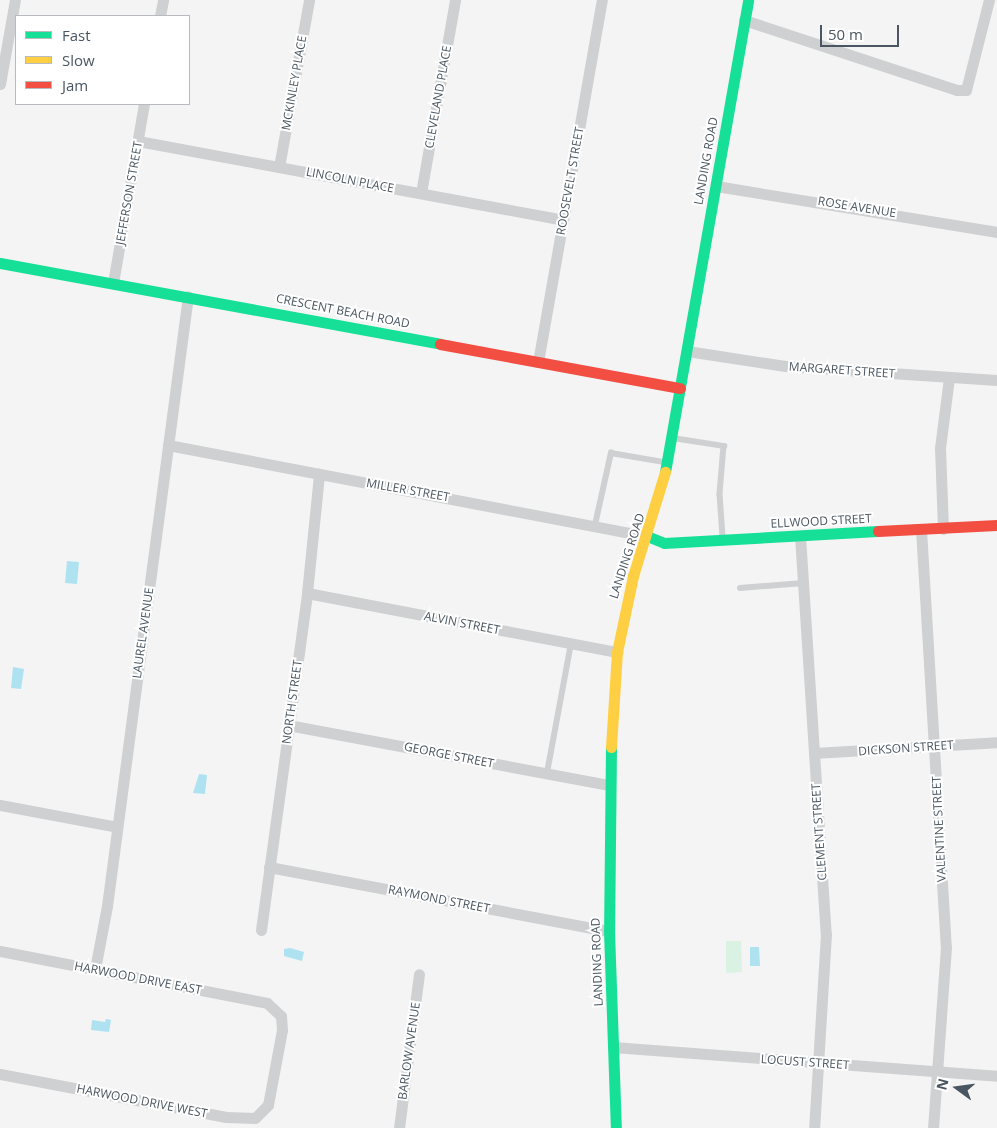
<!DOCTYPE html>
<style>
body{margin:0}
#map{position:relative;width:997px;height:1128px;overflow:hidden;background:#f4f4f4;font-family:"Open Sans",sans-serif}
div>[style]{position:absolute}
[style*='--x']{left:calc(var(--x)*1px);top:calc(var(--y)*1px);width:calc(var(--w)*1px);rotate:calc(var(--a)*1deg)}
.green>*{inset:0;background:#d9f2e3}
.water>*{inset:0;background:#aee2f0}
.lane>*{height:5.5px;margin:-2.75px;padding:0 2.75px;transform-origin:2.75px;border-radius:2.75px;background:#ced0d2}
.street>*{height:11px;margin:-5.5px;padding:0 5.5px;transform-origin:5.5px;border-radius:5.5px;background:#ced0d2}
.fast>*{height:11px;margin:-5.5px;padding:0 5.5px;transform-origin:5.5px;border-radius:5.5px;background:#16e098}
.slow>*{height:11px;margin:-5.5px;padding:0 5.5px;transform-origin:5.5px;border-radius:5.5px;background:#ffcf43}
.jam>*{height:11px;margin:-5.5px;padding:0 5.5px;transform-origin:5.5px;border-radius:5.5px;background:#f24e42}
span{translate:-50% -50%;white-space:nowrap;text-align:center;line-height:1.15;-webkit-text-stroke:4px #fff;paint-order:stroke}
.street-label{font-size:12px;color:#4a5661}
.legend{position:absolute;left:15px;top:15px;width:175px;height:90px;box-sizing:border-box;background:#fff;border:1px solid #b7bbc0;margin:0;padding:6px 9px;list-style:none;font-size:15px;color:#4a5661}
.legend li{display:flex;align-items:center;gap:10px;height:25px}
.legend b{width:25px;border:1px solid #b7bbc0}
.north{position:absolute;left:932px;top:1063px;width:50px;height:50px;-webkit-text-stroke:4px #fff;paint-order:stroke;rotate:284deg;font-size:14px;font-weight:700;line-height:20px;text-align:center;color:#4a5661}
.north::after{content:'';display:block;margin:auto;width:18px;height:22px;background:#4a5661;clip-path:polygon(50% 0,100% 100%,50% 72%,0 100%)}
.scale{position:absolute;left:820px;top:25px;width:79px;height:22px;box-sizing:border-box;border:2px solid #4a5661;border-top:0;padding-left:6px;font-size:15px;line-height:18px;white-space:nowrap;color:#4a5661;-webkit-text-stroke:4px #fff;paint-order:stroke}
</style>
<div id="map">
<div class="green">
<div style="clip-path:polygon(726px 941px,741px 941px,742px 972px,726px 973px)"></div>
</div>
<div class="water">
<div style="clip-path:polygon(67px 561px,79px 562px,77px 584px,65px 583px)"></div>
<div style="clip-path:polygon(13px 667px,24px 669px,21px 689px,11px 688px)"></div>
<div style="clip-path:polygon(199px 774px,207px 775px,205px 794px,193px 793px)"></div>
<div style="clip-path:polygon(750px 947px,759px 947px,760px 966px,750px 966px)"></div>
<div style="clip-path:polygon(290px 948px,304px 952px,302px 961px,284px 956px,284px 949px)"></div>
<div style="clip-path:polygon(106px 1019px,111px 1020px,109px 1032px,91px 1030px,92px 1020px,105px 1022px)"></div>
</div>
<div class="lane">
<div style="--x:673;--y:438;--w:52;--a:8.9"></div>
<div style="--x:724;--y:446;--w:48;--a:94.8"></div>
<div style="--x:720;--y:494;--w:43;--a:86"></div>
<div style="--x:595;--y:525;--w:74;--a:-77.5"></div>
<div style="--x:611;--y:453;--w:54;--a:9.6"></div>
<div style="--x:740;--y:588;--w:64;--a:-4.5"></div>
<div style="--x:547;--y:773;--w:131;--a:-79.5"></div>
</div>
<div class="street">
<div style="--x:160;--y:16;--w:16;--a:-79"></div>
<div style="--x:744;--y:20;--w:224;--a:18.2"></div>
<div style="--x:957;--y:90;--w:9;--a:0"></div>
<div style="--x:966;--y:90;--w:93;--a:-75.7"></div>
<div style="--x:0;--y:84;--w:85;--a:-79.9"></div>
<div style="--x:138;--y:141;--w:432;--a:10.5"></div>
<div style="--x:279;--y:167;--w:170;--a:-79.8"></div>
<div style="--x:716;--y:186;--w:285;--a:9.3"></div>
<div style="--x:421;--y:193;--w:196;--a:-80"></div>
<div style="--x:113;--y:283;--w:182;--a:-80.2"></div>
<div style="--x:687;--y:351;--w:99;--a:8.7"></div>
<div style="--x:785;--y:366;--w:212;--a:3.8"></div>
<div style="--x:538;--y:362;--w:368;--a:-80"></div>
<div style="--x:168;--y:445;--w:488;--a:10.8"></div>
<div style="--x:921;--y:529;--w:419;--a:86.6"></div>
<div style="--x:946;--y:947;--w:181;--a:94.1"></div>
<div style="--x:943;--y:529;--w:81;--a:-92.1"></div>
<div style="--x:940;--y:448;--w:71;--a:-82.7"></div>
<div style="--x:800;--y:536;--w:399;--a:86.3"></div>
<div style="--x:826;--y:934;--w:194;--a:93.5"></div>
<div style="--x:307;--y:593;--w:316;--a:10.8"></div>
<div style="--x:288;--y:725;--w:327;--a:10.6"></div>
<div style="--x:814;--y:753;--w:183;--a:-3.4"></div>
<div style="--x:0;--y:805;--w:119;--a:10.6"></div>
<div style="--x:269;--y:867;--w:346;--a:10.7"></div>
<div style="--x:261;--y:930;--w:340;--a:-82.2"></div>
<div style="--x:307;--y:593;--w:120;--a:-84.2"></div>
<div style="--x:0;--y:951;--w:272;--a:11"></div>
<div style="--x:267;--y:1003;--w:19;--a:43"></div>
<div style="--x:281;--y:1016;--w:14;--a:86"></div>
<div style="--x:282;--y:1030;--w:76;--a:100.6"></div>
<div style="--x:268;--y:1105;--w:18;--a:135"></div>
<div style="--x:255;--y:1118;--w:29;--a:-178"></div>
<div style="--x:226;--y:1117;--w:230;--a:-169.2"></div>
<div style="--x:95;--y:969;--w:64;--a:-79.2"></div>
<div style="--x:107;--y:906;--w:615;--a:-82.44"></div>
<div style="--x:613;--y:1047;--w:385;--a:4.3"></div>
<div style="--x:399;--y:1128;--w:155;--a:-82.6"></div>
</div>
<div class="fast">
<div style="--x:0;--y:263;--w:447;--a:10.4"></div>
<div style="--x:665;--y:472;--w:479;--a:-80"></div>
<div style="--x:647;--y:536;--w:18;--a:22"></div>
<div style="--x:664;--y:543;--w:214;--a:-3.2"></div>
<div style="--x:611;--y:747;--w:184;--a:90.6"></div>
<div style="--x:609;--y:931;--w:197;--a:88"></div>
</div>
<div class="slow">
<div style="--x:611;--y:747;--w:95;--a:-86.4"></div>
<div style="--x:617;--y:652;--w:78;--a:-78.1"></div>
<div style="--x:633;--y:576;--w:109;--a:-72.9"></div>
</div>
<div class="jam">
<div style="--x:440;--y:344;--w:244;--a:10.4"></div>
<div style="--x:878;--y:531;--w:119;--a:-2.9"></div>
</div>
<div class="street-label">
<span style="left:294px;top:83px;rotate:-80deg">MCKINLEY PLACE</span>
<span style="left:438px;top:97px;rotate:-80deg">CLEVELAND PLACE</span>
<span style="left:706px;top:161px;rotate:-80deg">LANDING ROAD</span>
<span style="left:350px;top:180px;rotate:11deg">LINCOLN PLACE</span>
<span style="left:570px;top:181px;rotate:-80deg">ROOSEVELT STREET</span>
<span style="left:129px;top:193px;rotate:-80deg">JEFFERSON STREET</span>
<span style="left:857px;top:207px;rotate:9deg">ROSE AVENUE</span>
<span style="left:343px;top:311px;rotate:11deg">CRESCENT BEACH ROAD</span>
<span style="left:842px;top:370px;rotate:4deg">MARGARET STREET</span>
<span style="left:408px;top:490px;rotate:10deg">MILLER STREET</span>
<span style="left:821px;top:521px;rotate:-3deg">ELLWOOD STREET</span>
<span style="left:627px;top:556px;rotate:-72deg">LANDING ROAD</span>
<span style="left:462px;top:623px;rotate:11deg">ALVIN STREET</span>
<span style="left:143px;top:633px;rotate:-82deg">LAUREL AVENUE</span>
<span style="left:292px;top:702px;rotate:-82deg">NORTH STREET</span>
<span style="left:906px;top:748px;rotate:-4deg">DICKSON STREET</span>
<span style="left:449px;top:755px;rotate:11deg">GEORGE STREET</span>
<span style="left:939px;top:829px;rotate:-93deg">VALENTINE STREET</span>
<span style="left:819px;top:832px;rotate:-94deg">CLEMENT STREET</span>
<span style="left:439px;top:899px;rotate:11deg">RAYMOND STREET</span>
<span style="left:597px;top:962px;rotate:-92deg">LANDING ROAD</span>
<span style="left:138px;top:978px;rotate:11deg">HARWOOD DRIVE EAST</span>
<span style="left:409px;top:1051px;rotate:-82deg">BARLOW AVENUE</span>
<span style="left:805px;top:1062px;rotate:4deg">LOCUST STREET</span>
<span style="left:142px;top:1101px;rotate:11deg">HARWOOD DRIVE WEST</span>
</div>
<ul class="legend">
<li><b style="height:6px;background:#16e098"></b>Fast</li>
<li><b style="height:6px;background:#ffcf43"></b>Slow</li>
<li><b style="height:6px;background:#f24e42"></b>Jam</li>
</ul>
<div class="north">N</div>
<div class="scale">50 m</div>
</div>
